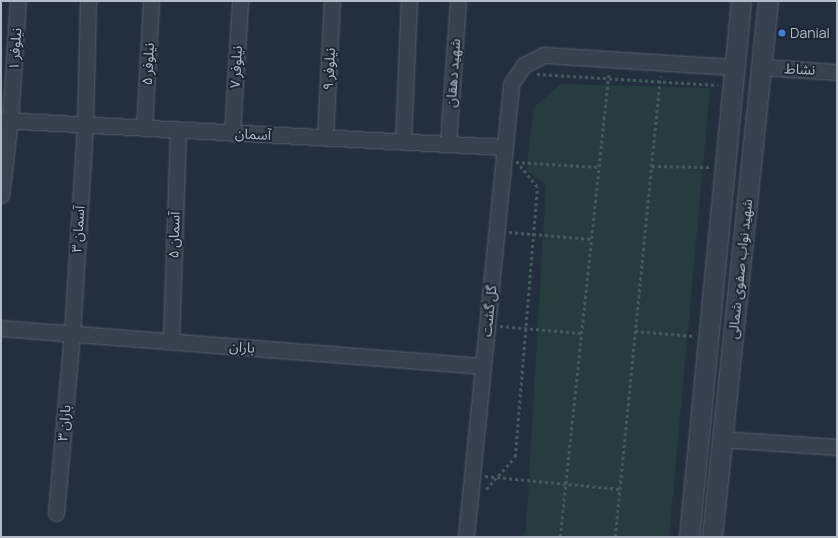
<!DOCTYPE html>
<meta charset="utf-8">
<style>
body{margin:0}
#map{position:relative;width:838px;height:538px;overflow:hidden;background:#242f3e;font-family:Manrope,"Noto Sans Arabic",sans-serif}
div>[style]{position:absolute}
[style*='--x']{left:calc(var(--x)*1px);top:calc(var(--y)*1px);width:calc(var(--w)*1px);rotate:calc(var(--a)*1deg)}
.green>*{inset:0;background:#263c3f}
.path>*{height:2.5px;margin-top:-1.25px;transform-origin:0;background:repeating-linear-gradient(90deg,#44595c 0 3px,transparent 0 6px)}
.roads{filter:drop-shadow(0 0 1px #565f6c) drop-shadow(0 0 1px #565f6c)}
.minor>*{height:15px;margin:-7.5px;padding:0 7.5px;transform-origin:7.5px;border-radius:7.5px;background:#38414e}
.tertiary>*{height:19px;margin:-9.5px;padding:0 9.5px;transform-origin:9.5px;border-radius:9.5px;background:#38414e}
.dots>*{width:11px;height:11px;translate:-50% -50%;box-sizing:border-box;border:2px solid #1d2633;border-radius:50%}
span{translate:-50% -50%;white-space:nowrap;text-align:center;line-height:1.15;-webkit-text-stroke:4px #1d2633;paint-order:stroke}
.poi-label{font-size:14px;color:#b4bcc9}
.left{translate:0 -50%;text-align:left}
.street-label{font-size:14px;color:#b4bcc9}
.frame{position:absolute;inset:0;border:2px solid #b4bcc9;pointer-events:none}
</style>
<div id="map">
<div class="green">
<div style="clip-path:polygon(561px 84px,710px 88px,669px 537px,521px 537px,526px 531px,546px 185px,526px 170px,534px 107px)"></div>
</div>
<div class="path">
<div style="--x:537;--y:74;--w:181;--a:3.5"></div>
<div style="--x:516;--y:162;--w:83;--a:3.4"></div>
<div style="--x:652;--y:166;--w:58;--a:1"></div>
<div style="--x:509;--y:232;--w:82;--a:4.9"></div>
<div style="--x:500;--y:326;--w:81;--a:4.9"></div>
<div style="--x:635;--y:331;--w:59;--a:4.8"></div>
<div style="--x:485;--y:476;--w:136;--a:5.5"></div>
<div style="--x:486;--y:489;--w:43;--a:-47.8"></div>
<div style="--x:515;--y:457;--w:271;--a:-85.3"></div>
<div style="--x:537;--y:187;--w:32;--a:-129"></div>
<div style="--x:560;--y:537;--w:468;--a:-84"></div>
<div style="--x:615;--y:537;--w:463;--a:-84.4"></div>
</div>
<div class="roads">
<div class="minor">
<div style="--x:762;--y:67;--w:75;--a:3.8"></div>
<div style="--x:1;--y:120;--w:505;--a:3.07"></div>
<div style="--x:144;--y:128;--w:127;--a:-86.8"></div>
<div style="--x:232;--y:133;--w:132;--a:-86.5"></div>
<div style="--x:325;--y:138;--w:137;--a:-87.1"></div>
<div style="--x:403;--y:142;--w:141;--a:-87.6"></div>
<div style="--x:448;--y:144;--w:143;--a:-86"></div>
<div style="--x:1;--y:195;--w:76;--a:-83.2"></div>
<div style="--x:10;--y:120;--w:119;--a:-86.2"></div>
<div style="--x:1;--y:328;--w:483;--a:4.5"></div>
<div style="--x:171;--y:341;--w:211;--a:-88.1"></div>
<div style="--x:721;--y:439;--w:116;--a:3.9"></div>
<div style="--x:56;--y:513;--w:181;--a:-84.9"></div>
<div style="--x:72;--y:333;--w:208;--a:-86.4"></div>
<div style="--x:85;--y:125;--w:124;--a:-88.6"></div>
<div style="--x:466;--y:537;--w:455;--a:-84.3"></div>
<div style="--x:511;--y:84;--w:23;--a:-56"></div>
<div style="--x:524;--y:65;--w:22;--a:-27"></div>
<div style="--x:544;--y:55;--w:190;--a:3.6"></div>
</div>
<div class="tertiary">
<div style="--x:689;--y:537;--w:539;--a:-84.46"></div>
<div style="--x:712;--y:537;--w:539;--a:-84.04"></div>
</div>
</div>
<div class="dots">
<div style="left:782px;top:33px;background:#3f7fe0"></div>
</div>
<div class="poi-label">
<span class="left" style="left:790px;top:33px">Danial</span>
</div>
<div class="street-label">
<span style="left:15px;top:49px;rotate:-86deg">نیلوفر ۱</span>
<span style="left:148px;top:64px;rotate:-87deg">نیلوفر ۵</span>
<span style="left:236px;top:67px;rotate:-87deg">نیلوفر ۷</span>
<span style="left:329px;top:69px;rotate:-87deg">نیلوفر ۹</span>
<span style="left:800px;top:69px;rotate:3deg">نشاط</span>
<span style="left:453px;top:73px;rotate:-86deg">شهید دهقان</span>
<span style="left:253px;top:134px;rotate:3deg">آسمان</span>
<span style="left:78px;top:229px;rotate:-86deg">آسمان ۳</span>
<span style="left:174px;top:235px;rotate:-88deg">آسمان ۵</span>
<span style="left:740px;top:269px;rotate:-84deg">شهید نواب صفوی شمالی</span>
<span style="left:489px;top:311px;rotate:-84deg">گل گشت</span>
<span style="left:242px;top:347px;rotate:4deg">باران</span>
<span style="left:64px;top:423px;rotate:-85deg">باران ۳</span>
</div>
<div class="frame"></div>
</div>
